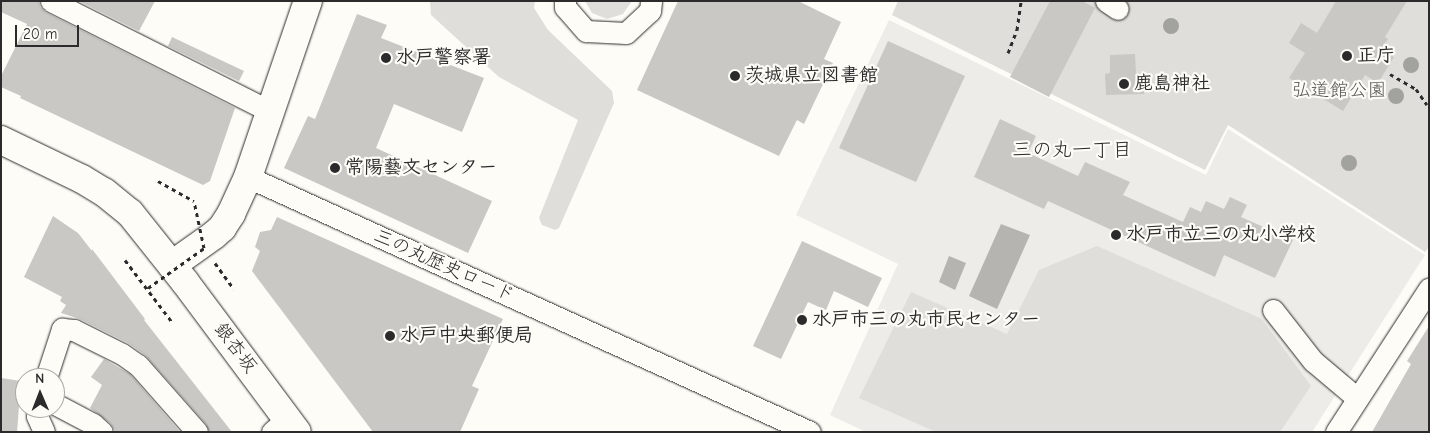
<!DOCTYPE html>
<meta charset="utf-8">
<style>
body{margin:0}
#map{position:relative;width:1430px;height:433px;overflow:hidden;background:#fdfcf7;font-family:"Comic Neue","Klee One",sans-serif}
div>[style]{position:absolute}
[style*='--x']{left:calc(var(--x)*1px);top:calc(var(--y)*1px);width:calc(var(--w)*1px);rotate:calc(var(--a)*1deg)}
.built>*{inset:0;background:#edece8}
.green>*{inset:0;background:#dfdeda}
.water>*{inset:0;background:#b5b4b1}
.building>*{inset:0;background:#c9c8c4}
.path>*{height:3px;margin-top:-1.5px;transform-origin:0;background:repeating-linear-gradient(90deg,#2b2b2b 0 4px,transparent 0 8px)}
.roads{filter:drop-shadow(0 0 1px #2b2b2b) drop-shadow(0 0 1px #2b2b2b)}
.minor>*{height:21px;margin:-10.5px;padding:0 10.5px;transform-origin:10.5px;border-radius:10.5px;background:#fdfcf7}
.highway>*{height:28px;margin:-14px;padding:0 14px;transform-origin:14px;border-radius:14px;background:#fdfcf7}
.path-bridge>*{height:3px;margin-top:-1.5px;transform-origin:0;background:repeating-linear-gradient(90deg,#2b2b2b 0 4px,transparent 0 8px)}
.trees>*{width:16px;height:16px;margin:-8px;border-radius:50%;background:#a2a29f}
.dots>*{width:14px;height:14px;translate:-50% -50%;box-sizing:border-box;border:2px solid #fdfcf7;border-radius:50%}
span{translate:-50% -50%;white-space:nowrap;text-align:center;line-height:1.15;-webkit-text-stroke:4.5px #fdfcf7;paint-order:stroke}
.poi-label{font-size:19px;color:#2b2b2b;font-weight:700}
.left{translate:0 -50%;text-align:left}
.park-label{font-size:19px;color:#585857}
.street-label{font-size:19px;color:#2b2b2b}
.neighbourhood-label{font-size:20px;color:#2b2b2b}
.frame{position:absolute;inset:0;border:2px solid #2b2b2b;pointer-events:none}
.north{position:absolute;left:15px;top:368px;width:50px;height:50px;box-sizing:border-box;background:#fdfcf7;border:1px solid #a9a8a5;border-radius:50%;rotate:359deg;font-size:14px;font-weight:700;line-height:20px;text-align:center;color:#2b2b2b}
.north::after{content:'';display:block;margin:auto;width:18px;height:22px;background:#2b2b2b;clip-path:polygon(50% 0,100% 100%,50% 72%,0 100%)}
.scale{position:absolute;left:15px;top:25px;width:64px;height:22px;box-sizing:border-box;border:2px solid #2b2b2b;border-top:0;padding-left:6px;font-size:15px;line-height:18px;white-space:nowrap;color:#2b2b2b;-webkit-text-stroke:4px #fdfcf7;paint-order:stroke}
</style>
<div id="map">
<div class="built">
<div style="clip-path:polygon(889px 20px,1206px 175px,1228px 129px,1425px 255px,1312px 432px,866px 432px,830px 415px,898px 264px,796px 215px)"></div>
</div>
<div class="green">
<div style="clip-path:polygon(430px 1px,535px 1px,534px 8px,548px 30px,612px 91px,614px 103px,559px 228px,555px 230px,542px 225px,539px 218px,578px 120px,499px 77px,431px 15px)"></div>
<div style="clip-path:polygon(585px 1px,632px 1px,623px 14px,607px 19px,592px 13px)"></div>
<div style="clip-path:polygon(898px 1px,1429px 1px,1429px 247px,1425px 252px,1228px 125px,1205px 170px,892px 15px)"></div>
<div style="clip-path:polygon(1097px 246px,1262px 319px,1311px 386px,1280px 432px,936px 432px,859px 398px,911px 292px,1007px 334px,1039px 270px)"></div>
</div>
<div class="water">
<div style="clip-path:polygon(1001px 224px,1030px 235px,997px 309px,969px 296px)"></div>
<div style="clip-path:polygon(949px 256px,966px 263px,955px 290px,939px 282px)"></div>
</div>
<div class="building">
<div style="clip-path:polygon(1px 1px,39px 1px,40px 7px,45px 12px,235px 108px,210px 181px,203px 185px,20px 98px,21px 96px,1px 87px,1px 76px,27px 24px,1px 12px)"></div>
<div style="clip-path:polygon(79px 1px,155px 1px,139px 31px)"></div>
<div style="clip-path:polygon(678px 1px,798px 1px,841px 22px,824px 59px,833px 63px,804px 124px,797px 120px,779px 156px,637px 90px)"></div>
<div style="clip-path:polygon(1050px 1px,1082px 1px,1095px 8px,1049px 97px,1010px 77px)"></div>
<div style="clip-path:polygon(1336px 1px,1407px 1px,1385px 37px,1388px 39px,1381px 50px,1394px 57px,1378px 83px,1365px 75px,1343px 111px,1289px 78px,1305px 53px,1289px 43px,1301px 23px,1317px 33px)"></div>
<div style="clip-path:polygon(357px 14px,387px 25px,381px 38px,484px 78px,462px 132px,394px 104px,376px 148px,492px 201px,468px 253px,284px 168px,308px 116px,315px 119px)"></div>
<div style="clip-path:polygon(172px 37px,244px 71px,239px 81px,168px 46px)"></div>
<div style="clip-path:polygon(888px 41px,965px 76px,916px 182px,839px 148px)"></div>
<div style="clip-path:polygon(1135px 54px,1136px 73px,1143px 73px,1144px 94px,1106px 95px,1105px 74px,1110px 73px,1110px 55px)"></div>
<div style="clip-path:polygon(1000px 119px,1036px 136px,1028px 153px,1078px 176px,1085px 162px,1130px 182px,1123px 195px,1183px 222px,1190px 207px,1201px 212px,1206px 201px,1224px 209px,1230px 197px,1247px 205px,1241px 217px,1293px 240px,1275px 278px,1224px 255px,1215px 277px,1048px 201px,1044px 209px,974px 177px)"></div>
<div style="clip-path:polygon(53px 216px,78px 233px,92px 251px,92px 249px,145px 319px,144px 320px,232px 432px,209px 432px,206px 424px,145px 355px,128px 343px,80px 319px,61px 313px,66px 305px,60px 301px,62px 297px,24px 277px)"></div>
<div style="clip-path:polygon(277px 217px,503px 319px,472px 386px,479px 389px,460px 432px,373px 432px,252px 271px,260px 251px,255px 247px,260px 232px,271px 230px)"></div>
<div style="clip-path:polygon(802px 241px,882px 278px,868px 307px,834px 291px,826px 310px,808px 302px,781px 359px,753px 346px)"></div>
<div style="clip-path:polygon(1429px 326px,1429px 432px,1372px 432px,1411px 364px,1407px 361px)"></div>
<div style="clip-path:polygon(104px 359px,130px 374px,180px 432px,116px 432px,110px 423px,90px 408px,102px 385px,91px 377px)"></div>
<div style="clip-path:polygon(1px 378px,21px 381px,17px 432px,1px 432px)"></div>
</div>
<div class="path">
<div style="--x:1008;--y:53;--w:25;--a:-69"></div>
<div style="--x:1017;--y:30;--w:29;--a:-82"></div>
<div style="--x:1390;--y:74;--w:30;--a:30"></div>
<div style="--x:1416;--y:89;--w:19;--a:55"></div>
<div style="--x:158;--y:181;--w:41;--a:29.1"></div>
<div style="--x:125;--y:260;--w:78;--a:52.8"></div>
<div style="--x:215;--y:263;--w:32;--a:54"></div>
</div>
<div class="roads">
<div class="minor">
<div style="--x:51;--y:1;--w:245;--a:26.7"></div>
<div style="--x:565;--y:1;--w:6;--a:90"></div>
<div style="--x:565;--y:7;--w:32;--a:49"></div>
<div style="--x:586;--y:31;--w:40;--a:2.9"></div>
<div style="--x:626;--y:33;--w:33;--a:-43"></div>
<div style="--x:650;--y:11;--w:10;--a:-84"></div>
<div style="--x:1106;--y:1;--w:14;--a:34"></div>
<div style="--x:248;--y:177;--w:617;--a:24.41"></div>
<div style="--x:1273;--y:310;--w:65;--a:51.9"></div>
<div style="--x:1313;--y:361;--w:57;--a:40.1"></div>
<div style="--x:46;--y:378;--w:52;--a:-71.9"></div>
<div style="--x:62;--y:329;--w:12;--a:5"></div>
<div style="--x:74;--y:330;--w:54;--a:26.6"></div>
<div style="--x:122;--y:354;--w:19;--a:35"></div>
<div style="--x:138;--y:365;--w:89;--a:48.6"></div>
<div style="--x:55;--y:404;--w:43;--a:27.8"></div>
<div style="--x:93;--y:424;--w:12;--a:42"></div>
<div style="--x:38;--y:408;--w:8;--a:97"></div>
<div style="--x:37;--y:416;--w:17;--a:66"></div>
<div style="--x:272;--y:432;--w:20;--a:-41"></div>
<div style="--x:1336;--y:432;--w:171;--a:-57"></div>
</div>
<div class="highway">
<div style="--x:1;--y:140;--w:90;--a:25.7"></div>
<div style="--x:82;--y:179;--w:26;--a:31"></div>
<div style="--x:104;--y:192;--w:33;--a:39"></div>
<div style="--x:130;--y:213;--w:88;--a:51.4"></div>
<div style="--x:185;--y:282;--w:187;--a:53.3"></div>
<div style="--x:172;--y:265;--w:52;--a:-35.5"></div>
<div style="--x:214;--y:235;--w:11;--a:-41"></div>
<div style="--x:222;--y:228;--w:17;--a:-57"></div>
<div style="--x:231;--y:214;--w:41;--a:-65.3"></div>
<div style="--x:248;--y:177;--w:186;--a:-71.2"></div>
</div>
</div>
<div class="path-bridge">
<div style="--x:148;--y:288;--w:69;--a:-35.5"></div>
<div style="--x:204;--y:248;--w:48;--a:-102"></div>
</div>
<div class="trees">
<div style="left:1171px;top:26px"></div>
<div style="left:1411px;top:65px"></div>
<div style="left:1396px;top:96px"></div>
<div style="left:1349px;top:163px"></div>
</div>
<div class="dots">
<div style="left:1347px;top:56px;background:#2b2b2b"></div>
<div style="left:386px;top:58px;background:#2b2b2b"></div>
<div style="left:735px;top:76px;background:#2b2b2b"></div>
<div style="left:1124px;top:84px;background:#2b2b2b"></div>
<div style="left:335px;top:168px;background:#2b2b2b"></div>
<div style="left:1116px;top:235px;background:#2b2b2b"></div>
<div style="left:802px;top:320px;background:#2b2b2b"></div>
<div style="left:390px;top:336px;background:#2b2b2b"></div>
</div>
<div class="poi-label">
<span class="left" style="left:1357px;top:56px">正庁</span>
<span class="left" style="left:396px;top:58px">水戸警察署</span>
<span class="left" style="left:745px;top:76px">茨城県立図書館</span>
<span class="left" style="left:1134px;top:84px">鹿島神社</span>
<span class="left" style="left:345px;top:168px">常陽藝文センター</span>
<span class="left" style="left:1126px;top:235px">水戸市立三の丸小学校</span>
<span class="left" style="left:812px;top:320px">水戸市三の丸市民センター</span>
<span class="left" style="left:400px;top:336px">水戸中央郵便局</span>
</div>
<div class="park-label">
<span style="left:1339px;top:91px">弘道館公園</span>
</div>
<div class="street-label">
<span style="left:444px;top:266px;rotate:24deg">三の丸歴史ロード</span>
<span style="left:235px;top:348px;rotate:53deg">銀杏坂</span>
</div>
<div class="neighbourhood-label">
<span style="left:1072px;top:149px">三の丸一丁目</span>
</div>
<div class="frame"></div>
<div class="north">N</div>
<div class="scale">20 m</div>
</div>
